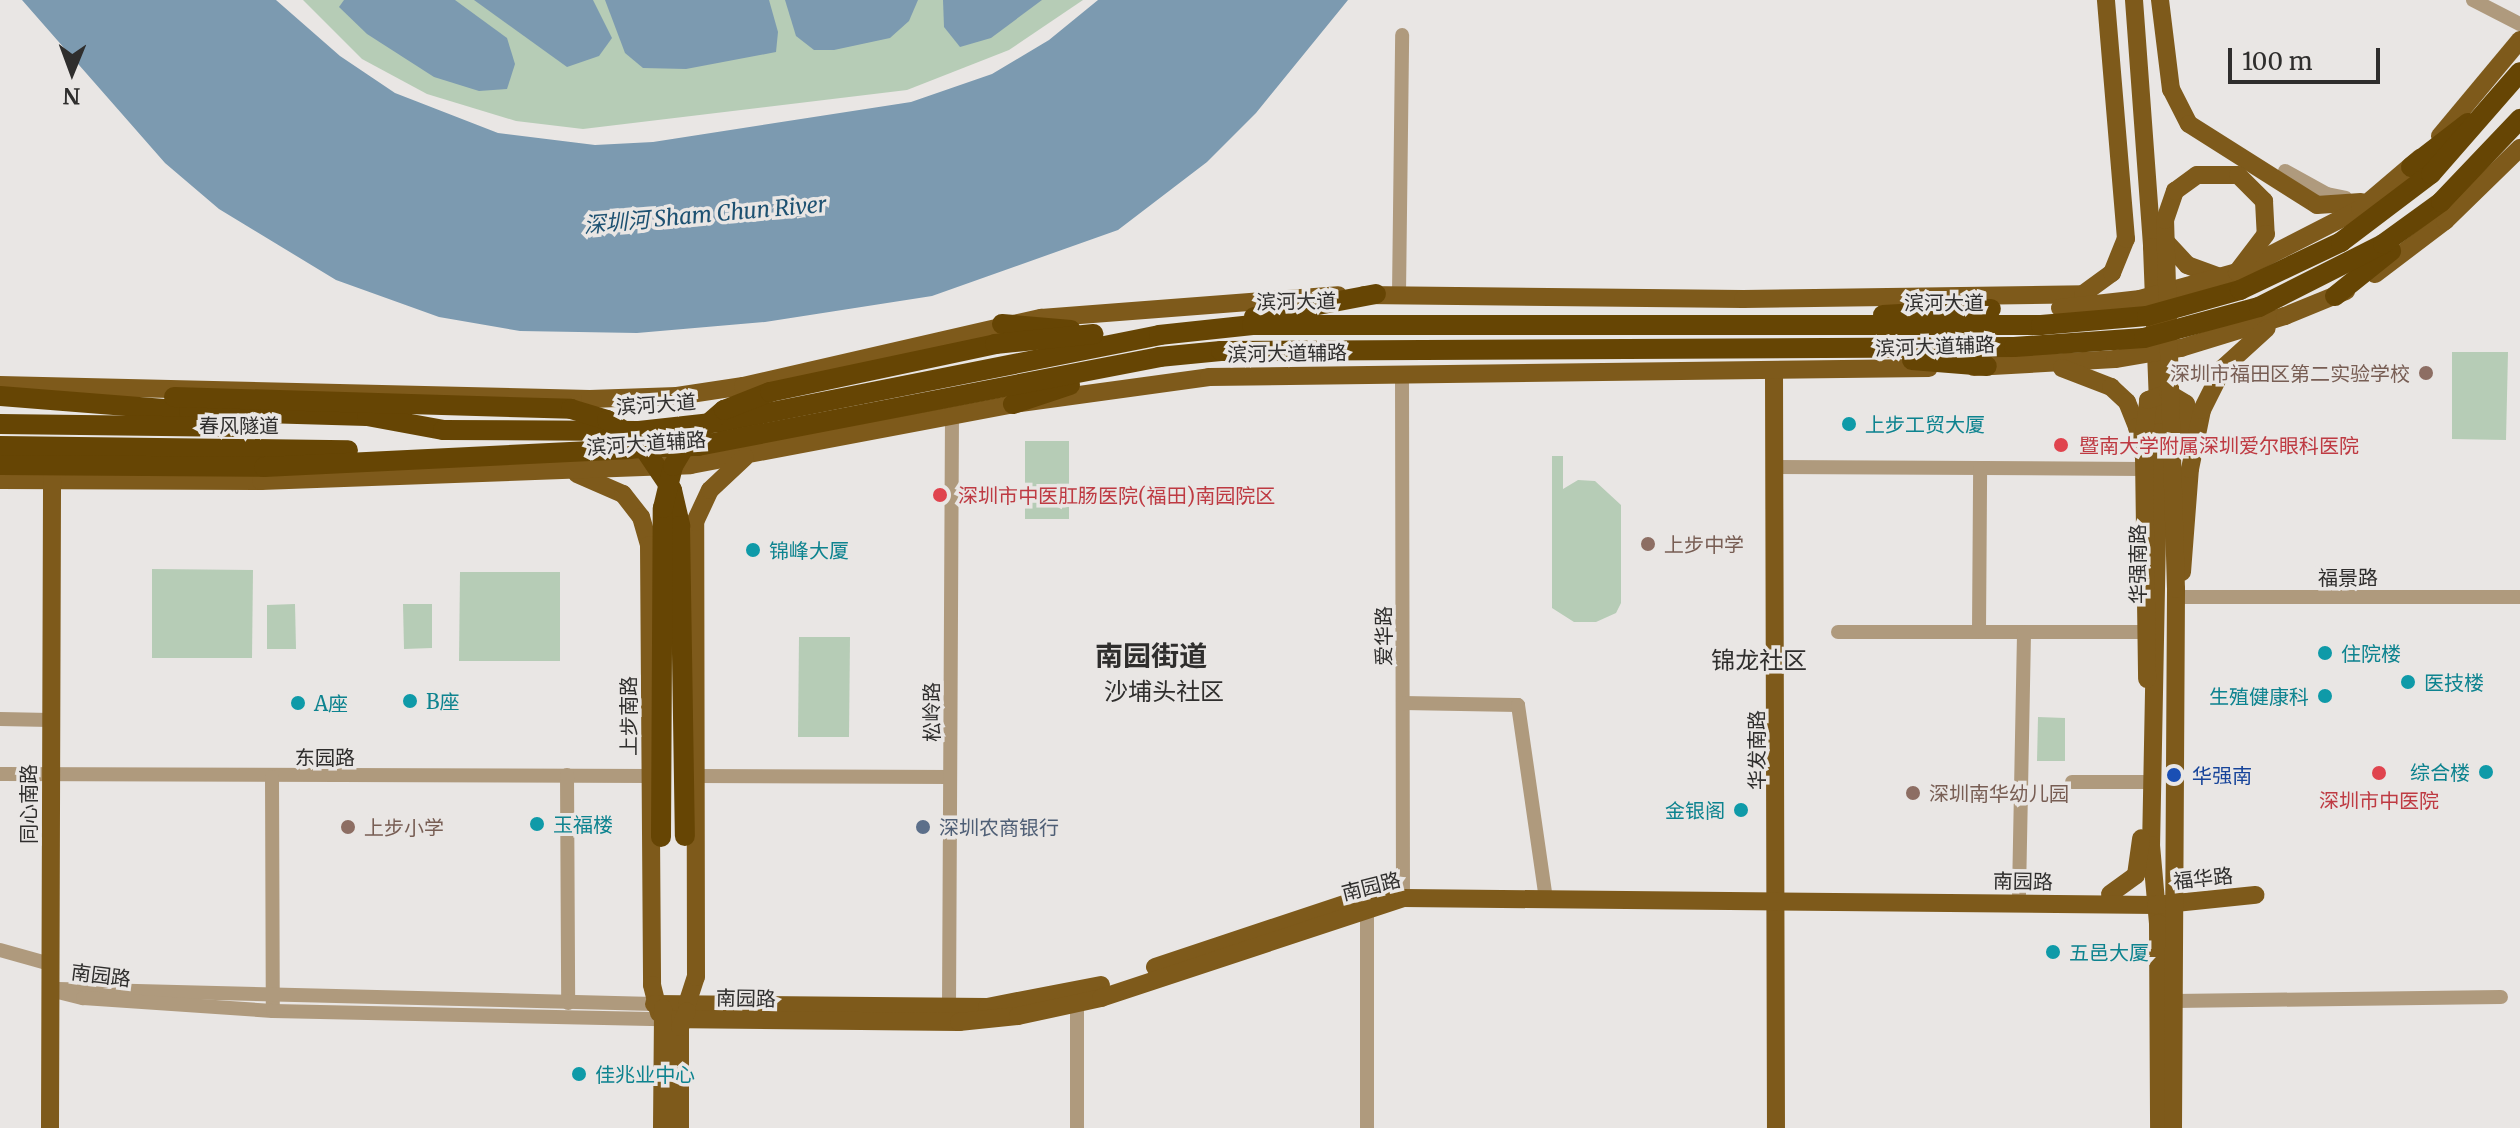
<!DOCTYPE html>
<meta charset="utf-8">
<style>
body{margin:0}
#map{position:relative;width:2520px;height:1128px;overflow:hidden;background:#e9e6e4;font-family:Merriweather,"Noto Sans SC",serif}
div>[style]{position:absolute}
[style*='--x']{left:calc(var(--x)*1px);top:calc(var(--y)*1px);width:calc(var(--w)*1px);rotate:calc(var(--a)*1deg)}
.green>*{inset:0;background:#b6ccb6}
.water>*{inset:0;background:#7c9ab0}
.minor>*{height:14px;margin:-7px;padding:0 7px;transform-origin:7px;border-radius:7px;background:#af9a7d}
.major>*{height:18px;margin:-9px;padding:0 9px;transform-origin:9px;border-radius:9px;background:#7e5a1b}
.highway>*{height:20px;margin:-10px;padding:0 10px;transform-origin:10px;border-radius:10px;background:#664504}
.dots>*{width:22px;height:22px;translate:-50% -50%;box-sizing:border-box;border:4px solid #e9e6e4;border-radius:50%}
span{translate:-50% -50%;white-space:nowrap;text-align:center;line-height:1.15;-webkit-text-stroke:7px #e9e6e4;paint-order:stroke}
.street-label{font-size:20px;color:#2f2e2d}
.education-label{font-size:20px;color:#785e54}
.right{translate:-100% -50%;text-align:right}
.left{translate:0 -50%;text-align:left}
.culture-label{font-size:20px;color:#0d838f}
.health-label{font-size:20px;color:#be3a42}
.transit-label{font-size:20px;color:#164399}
.service-label{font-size:20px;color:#4e5e75}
.water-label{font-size:22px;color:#1d5171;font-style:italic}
.quarter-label{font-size:24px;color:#2f2e2d}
.district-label{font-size:28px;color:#2f2e2d;font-weight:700}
.north{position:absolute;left:32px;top:32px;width:80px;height:80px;-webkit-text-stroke:6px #e9e6e4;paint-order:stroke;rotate:181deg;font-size:22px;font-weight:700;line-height:32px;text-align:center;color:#2f2e2d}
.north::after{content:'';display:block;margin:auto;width:28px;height:36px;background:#2f2e2d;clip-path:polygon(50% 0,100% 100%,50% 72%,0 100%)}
.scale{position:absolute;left:2228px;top:48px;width:152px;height:36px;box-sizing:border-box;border:4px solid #2f2e2d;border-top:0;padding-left:10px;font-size:24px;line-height:28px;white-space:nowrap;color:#2f2e2d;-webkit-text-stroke:6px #e9e6e4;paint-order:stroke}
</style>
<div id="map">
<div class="green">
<div style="clip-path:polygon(303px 0,1083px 0,1009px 50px,907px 90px,583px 129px,516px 121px,427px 94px,362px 59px)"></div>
<div style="clip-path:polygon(2452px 352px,2508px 352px,2506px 440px,2452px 439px)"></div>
<div style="clip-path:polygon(1025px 441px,1069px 441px,1069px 519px,1025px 519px)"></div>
<div style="clip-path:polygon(1552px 456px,1563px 456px,1563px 489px,1578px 480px,1595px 481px,1621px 505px,1621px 603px,1616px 613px,1596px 622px,1574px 622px,1552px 608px)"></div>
<div style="clip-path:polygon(152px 569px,253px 570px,252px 658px,152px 658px)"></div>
<div style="clip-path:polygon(460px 572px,560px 572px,560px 661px,459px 661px)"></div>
<div style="clip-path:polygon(295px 604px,296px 649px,267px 649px,267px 605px)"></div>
<div style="clip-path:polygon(403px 604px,432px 604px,432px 648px,404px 649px)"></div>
<div style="clip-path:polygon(799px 637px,850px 637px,849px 737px,798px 737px)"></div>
<div style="clip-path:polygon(2038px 717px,2065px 718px,2065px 761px,2037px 761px)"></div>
</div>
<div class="water">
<div style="clip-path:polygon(22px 0,276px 0,340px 56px,395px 93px,498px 133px,595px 145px,653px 142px,911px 102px,992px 74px,1049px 40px,1098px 0,1348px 0,1256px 113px,1207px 162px,1118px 230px,932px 296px,765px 322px,637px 333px,520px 331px,439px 317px,336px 280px,219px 209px,165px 163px)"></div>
<div style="clip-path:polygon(344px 0,455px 0,507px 38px,515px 64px,507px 89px,479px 91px,434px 77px,367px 34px,339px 7px)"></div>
<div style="clip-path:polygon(474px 0,593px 0,612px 38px,599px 56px,567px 67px)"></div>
<div style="clip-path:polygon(605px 0,769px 0,778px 32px,776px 52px,686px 69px,643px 68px,625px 53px)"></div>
<div style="clip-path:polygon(785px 0,918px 0,909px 21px,890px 38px,834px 50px,814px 50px,796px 36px)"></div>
<div style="clip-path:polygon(943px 0,1042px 0,991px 38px,960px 47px,944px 27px)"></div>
</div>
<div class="minor">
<div style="--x:2473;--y:0;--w:53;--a:27.1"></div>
<div style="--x:2285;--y:171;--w:48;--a:28.7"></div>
<div style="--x:2327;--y:194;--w:19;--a:12"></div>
<div style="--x:1399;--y:294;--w:259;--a:-89.3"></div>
<div style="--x:1402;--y:374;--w:524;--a:89.89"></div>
<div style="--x:1776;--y:467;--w:367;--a:0.3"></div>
<div style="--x:2176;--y:597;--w:344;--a:0"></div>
<div style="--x:1838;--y:632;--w:307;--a:0"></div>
<div style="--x:1979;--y:632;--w:163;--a:-89.6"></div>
<div style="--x:1403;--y:703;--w:115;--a:1"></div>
<div style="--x:1518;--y:705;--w:196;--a:81.8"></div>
<div style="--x:0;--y:719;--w:50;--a:1.1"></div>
<div style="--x:0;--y:774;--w:651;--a:0.18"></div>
<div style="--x:567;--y:775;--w:228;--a:89.7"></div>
<div style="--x:695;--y:776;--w:255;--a:0.2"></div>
<div style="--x:272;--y:777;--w:230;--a:89.8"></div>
<div style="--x:2072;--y:782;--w:80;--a:0"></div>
<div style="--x:2019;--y:894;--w:262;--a:-88.9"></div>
<div style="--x:0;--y:950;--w:52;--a:15.6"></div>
<div style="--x:58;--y:989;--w:596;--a:1.44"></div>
<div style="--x:50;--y:990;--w:34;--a:14"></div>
<div style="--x:83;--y:998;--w:190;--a:3.9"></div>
<div style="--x:273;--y:1011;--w:390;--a:1.2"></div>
<div style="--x:1077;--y:996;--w:132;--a:90"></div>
<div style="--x:2174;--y:1001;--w:327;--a:-0.7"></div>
<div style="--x:949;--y:1008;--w:592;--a:-89.71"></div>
<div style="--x:1367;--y:1128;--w:221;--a:-90"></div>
</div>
<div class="major">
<div style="--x:2134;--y:0;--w:248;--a:85.8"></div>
<div style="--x:2152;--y:247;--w:185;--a:87.8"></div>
<div style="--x:2159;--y:432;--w:413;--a:91.1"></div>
<div style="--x:2151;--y:845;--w:78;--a:84.9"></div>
<div style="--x:2158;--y:923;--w:205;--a:89.7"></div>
<div style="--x:2160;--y:0;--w:90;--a:83"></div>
<div style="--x:2171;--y:89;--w:39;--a:63"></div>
<div style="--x:2189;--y:124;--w:151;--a:32.3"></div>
<div style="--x:2317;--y:205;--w:44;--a:-3.9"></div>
<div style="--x:2440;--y:136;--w:125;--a:-50.2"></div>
<div style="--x:2165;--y:241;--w:33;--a:47"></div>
<div style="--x:2187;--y:265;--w:35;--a:20"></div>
<div style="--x:2375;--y:274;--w:88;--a:-37.1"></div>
<div style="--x:2445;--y:221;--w:105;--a:-44.2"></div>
<div style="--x:1364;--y:295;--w:379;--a:0.6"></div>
<div style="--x:1743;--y:299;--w:340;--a:-0.8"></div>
<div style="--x:2083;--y:294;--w:36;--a:-36"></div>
<div style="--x:2112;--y:273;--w:37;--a:-68"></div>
<div style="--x:2126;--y:239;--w:240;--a:-94.8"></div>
<div style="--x:2060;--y:308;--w:81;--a:-6.4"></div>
<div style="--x:2140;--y:299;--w:101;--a:-15.6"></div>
<div style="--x:2237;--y:272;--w:138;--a:-27.1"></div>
<div style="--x:2360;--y:209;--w:79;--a:-40.4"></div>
<div style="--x:1974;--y:367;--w:141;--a:-3.2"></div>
<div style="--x:2115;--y:359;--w:67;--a:-9.5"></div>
<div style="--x:2181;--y:348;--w:109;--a:-17.1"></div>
<div style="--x:2285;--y:316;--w:66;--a:-22.3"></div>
<div style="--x:2062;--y:368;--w:53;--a:21.2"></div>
<div style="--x:2111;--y:387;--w:22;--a:43"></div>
<div style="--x:2127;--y:402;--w:27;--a:68"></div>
<div style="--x:2137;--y:427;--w:31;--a:77"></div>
<div style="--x:2144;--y:457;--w:222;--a:89.2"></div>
<div style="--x:1774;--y:373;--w:755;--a:89.85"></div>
<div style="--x:0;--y:385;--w:590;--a:1.36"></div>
<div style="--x:590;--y:399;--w:87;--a:-2"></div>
<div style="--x:677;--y:396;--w:67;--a:-8.6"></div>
<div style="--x:743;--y:386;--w:306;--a:-12.9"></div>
<div style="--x:1041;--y:318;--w:298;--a:-4.4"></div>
<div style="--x:2144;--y:435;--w:35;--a:-83"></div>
<div style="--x:2148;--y:400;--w:21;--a:-19"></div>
<div style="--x:2168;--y:393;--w:21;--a:31"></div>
<div style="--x:2186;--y:404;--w:35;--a:85"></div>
<div style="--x:577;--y:474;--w:50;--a:23.5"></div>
<div style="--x:623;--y:494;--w:29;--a:52"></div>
<div style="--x:641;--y:517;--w:29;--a:74"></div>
<div style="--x:649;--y:545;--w:440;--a:89.6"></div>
<div style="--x:652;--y:985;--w:29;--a:76"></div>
<div style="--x:0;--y:480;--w:261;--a:0.2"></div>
<div style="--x:261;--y:481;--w:430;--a:-2.1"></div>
<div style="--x:691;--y:465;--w:328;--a:-10.7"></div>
<div style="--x:1013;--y:404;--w:198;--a:-7.8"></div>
<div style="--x:1209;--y:377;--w:720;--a:-0.72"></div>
<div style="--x:2182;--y:572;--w:103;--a:-85.6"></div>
<div style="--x:2190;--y:469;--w:60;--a:-78.5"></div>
<div style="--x:2202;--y:410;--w:47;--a:-63.4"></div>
<div style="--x:2223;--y:368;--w:59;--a:-42.3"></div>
<div style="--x:2110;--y:894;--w:32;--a:-36"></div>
<div style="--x:2136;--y:875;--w:37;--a:-82"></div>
<div style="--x:1155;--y:967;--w:247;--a:-18.4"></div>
<div style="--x:654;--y:1004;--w:333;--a:0.5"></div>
<div style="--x:987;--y:1007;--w:116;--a:-10.9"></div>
<div style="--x:687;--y:1004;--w:28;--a:-72"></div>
<div style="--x:696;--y:977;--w:455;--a:-90.1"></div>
<div style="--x:695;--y:522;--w:35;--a:-65"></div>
<div style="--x:710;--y:490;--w:48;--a:-43.3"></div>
<div style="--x:663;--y:1019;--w:296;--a:0.6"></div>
<div style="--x:959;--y:1022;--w:59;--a:-5.8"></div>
<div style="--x:1018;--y:1016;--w:85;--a:-12.2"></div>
<div style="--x:1101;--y:998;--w:318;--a:-18.3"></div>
<div style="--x:1403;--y:898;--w:753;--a:0.53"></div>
<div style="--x:2156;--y:905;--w:100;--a:-5.8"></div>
<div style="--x:50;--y:1128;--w:648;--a:-89.82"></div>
<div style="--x:662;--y:1128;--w:120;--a:-89.5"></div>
<div style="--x:680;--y:1128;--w:101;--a:-90"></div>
<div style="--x:680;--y:1027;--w:17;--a:-66"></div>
<div style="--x:2173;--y:1128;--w:539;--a:-89.68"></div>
<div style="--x:2176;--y:589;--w:369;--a:-91.7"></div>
<div style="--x:2165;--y:220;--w:31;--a:-71"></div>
<div style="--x:2175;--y:191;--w:27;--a:-36"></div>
<div style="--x:2197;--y:175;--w:41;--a:0"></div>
<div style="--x:2238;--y:175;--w:37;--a:45"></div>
<div style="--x:2264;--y:201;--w:33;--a:87"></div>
<div style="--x:2266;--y:234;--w:48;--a:127.3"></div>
</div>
<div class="highway">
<div style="--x:2411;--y:167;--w:72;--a:-37.7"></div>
<div style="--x:2335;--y:296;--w:72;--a:-38.8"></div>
<div style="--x:1883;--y:315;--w:108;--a:-3.2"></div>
<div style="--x:1254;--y:317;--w:124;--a:-10.7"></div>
<div style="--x:1002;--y:324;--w:69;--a:5"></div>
<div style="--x:1912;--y:360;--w:75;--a:4.6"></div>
<div style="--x:0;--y:396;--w:190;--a:4.5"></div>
<div style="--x:189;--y:411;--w:178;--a:1.6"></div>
<div style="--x:367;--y:416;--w:77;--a:10.4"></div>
<div style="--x:443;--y:430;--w:196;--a:0.3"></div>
<div style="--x:639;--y:431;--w:82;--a:-6.3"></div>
<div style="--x:721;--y:422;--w:447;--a:-11.2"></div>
<div style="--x:1159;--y:335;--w:94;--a:-6.1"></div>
<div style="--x:1252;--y:325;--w:789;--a:0"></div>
<div style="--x:2041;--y:325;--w:106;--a:-4.9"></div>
<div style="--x:2147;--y:316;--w:97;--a:-15.6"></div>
<div style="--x:2240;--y:290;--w:112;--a:-25.4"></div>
<div style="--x:2341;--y:242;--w:113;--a:-37.1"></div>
<div style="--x:2431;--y:174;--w:135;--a:-48.9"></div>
<div style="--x:174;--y:397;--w:397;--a:1.7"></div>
<div style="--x:571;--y:409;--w:38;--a:17"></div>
<div style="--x:607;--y:420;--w:38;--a:33"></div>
<div style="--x:639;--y:441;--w:59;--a:56"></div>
<div style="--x:672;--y:490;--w:37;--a:77"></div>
<div style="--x:680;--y:526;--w:310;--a:89.1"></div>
<div style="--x:1013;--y:404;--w:60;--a:-18.4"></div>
<div style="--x:0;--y:424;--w:243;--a:0.7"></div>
<div style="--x:0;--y:446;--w:348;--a:0.7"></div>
<div style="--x:0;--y:465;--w:264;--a:0.4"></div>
<div style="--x:264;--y:467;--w:435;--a:-2.8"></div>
<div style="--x:698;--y:446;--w:470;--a:-10.9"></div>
<div style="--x:1159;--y:357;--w:62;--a:-5.5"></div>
<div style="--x:1221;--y:351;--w:793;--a:-0.29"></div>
<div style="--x:2014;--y:347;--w:130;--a:-4"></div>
<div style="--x:2144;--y:338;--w:119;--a:-15.1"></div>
<div style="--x:2259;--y:307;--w:139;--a:-26.9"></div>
<div style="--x:2383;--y:244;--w:72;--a:-35.9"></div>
<div style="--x:2441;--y:202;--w:115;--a:-46.4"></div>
<div style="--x:661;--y:837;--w:329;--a:-89.7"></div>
<div style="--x:663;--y:508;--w:43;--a:-76.6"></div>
<div style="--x:673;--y:466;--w:29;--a:-59"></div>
<div style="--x:688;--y:441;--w:48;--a:-40.7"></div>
<div style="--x:724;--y:410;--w:49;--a:-21.4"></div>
<div style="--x:770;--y:392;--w:230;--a:-12"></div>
<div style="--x:995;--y:344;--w:99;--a:-5.8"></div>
</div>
<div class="dots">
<div style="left:2426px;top:373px;background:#8d6e63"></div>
<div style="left:1849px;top:424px;background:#0f9aa8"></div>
<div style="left:2061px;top:445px;background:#e0444e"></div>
<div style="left:940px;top:495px;background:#e0444e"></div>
<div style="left:1648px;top:544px;background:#8d6e63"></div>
<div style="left:753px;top:550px;background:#0f9aa8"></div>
<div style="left:2325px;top:653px;background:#0f9aa8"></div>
<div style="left:2408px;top:682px;background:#0f9aa8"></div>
<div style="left:2325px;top:696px;background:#0f9aa8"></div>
<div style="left:410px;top:701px;background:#0f9aa8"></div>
<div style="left:298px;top:703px;background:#0f9aa8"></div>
<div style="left:2486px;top:772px;background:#0f9aa8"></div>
<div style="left:2379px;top:773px;background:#e0444e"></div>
<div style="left:2174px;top:775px;background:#1a4fb4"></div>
<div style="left:1913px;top:793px;background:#8d6e63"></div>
<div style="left:1741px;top:810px;background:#0f9aa8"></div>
<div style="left:537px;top:824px;background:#0f9aa8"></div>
<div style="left:348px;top:827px;background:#8d6e63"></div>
<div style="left:923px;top:827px;background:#5c6f8a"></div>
<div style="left:2053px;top:952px;background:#0f9aa8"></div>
<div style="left:579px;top:1074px;background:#0f9aa8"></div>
</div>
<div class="street-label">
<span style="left:1296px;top:301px;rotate:-1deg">滨河大道</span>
<span style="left:1944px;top:302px">滨河大道</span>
<span style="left:1935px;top:346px;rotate:-2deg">滨河大道辅路</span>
<span style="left:1287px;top:353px;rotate:-1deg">滨河大道辅路</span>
<span style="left:656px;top:404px;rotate:-4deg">滨河大道</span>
<span style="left:239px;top:425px">春风隧道</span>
<span style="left:646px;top:443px;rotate:-4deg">滨河大道辅路</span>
<span style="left:2137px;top:564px;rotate:-90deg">华强南路</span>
<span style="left:2348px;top:577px">福景路</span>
<span style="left:1383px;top:636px;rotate:-90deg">爱华路</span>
<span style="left:931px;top:712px;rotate:-90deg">松岭路</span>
<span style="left:628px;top:716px;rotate:-90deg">上步南路</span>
<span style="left:1756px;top:750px;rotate:-90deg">华发南路</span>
<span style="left:325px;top:757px">东园路</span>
<span style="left:28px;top:804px;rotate:-90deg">同心南路</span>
<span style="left:2203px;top:878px;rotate:-6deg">福华路</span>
<span style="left:2023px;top:881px;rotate:1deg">南园路</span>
<span style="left:1371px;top:886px;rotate:-14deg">南园路</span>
<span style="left:101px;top:975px;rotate:7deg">南园路</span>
<span style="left:746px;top:998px;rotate:1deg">南园路</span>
</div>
<div class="education-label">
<span class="right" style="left:2410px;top:373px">深圳市福田区第二实验学校</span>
<span class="left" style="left:1664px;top:544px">上步中学</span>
<span class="left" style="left:1929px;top:793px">深圳南华幼儿园</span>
<span class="left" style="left:364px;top:827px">上步小学</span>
</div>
<div class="culture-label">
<span class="left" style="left:1865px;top:424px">上步工贸大厦</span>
<span class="left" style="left:769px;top:550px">锦峰大厦</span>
<span class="left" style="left:2341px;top:653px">住院楼</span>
<span class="left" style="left:2424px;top:682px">医技楼</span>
<span class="right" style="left:2309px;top:696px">生殖健康科</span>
<span class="left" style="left:426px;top:701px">B座</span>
<span class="left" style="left:314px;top:703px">A座</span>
<span class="right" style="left:2470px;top:772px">综合楼</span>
<span class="right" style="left:1725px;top:810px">金银阁</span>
<span class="left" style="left:553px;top:824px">玉福楼</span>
<span class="left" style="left:2069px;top:952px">五邑大厦</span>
<span class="left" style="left:595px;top:1074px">佳兆业中心</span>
</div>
<div class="health-label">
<span class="left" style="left:2079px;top:445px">暨南大学附属深圳爱尔眼科医院</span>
<span class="left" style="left:958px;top:495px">深圳市中医肛肠医院(福田)南园院区</span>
<span style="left:2379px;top:800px">深圳市中医院</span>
</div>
<div class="transit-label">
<span class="left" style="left:2192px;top:775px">华强南</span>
</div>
<div class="service-label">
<span class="left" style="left:939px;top:827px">深圳农商银行</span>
</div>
<div class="water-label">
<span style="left:705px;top:215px;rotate:-5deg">深圳河 Sham Chun River</span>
</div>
<div class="quarter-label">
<span style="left:1759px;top:661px">锦龙社区</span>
<span style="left:1164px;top:692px">沙埔头社区</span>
</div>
<div class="district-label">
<span style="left:1151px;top:656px">南园街道</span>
</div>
<div class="north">N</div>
<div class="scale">100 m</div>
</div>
